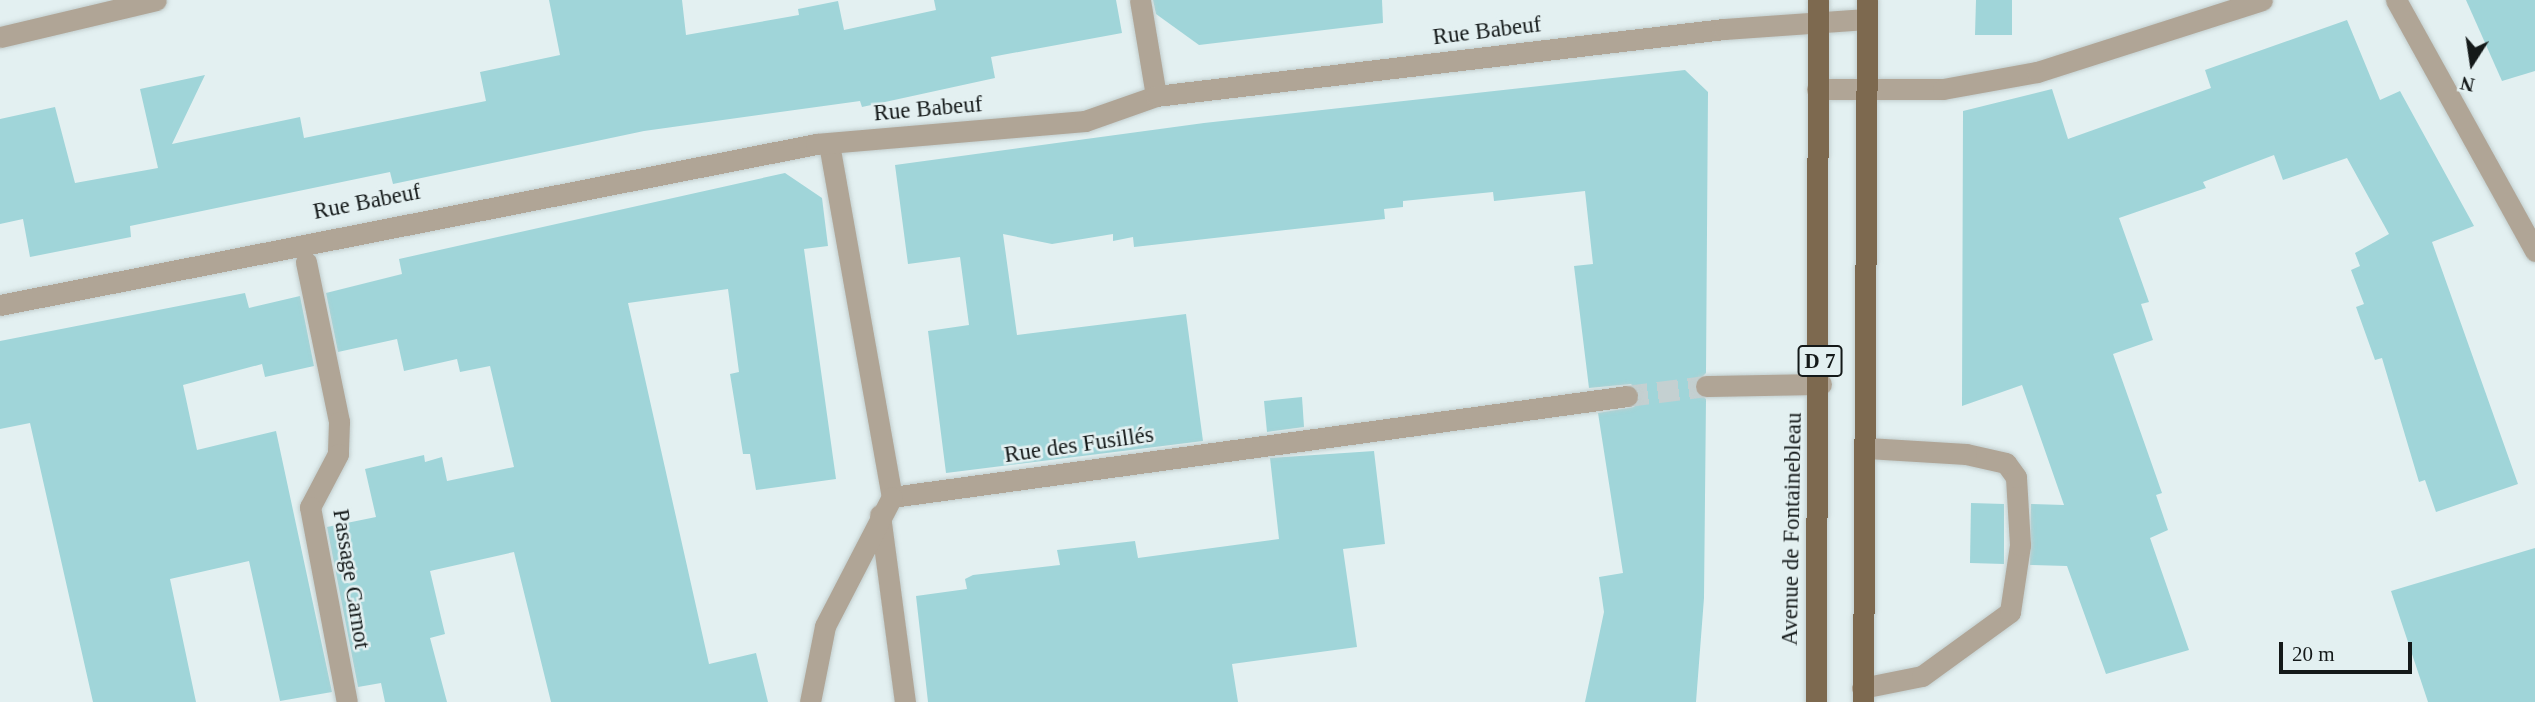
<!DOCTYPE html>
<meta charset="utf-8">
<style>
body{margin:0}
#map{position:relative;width:2535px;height:702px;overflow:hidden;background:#e3f0f1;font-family:Georgia,serif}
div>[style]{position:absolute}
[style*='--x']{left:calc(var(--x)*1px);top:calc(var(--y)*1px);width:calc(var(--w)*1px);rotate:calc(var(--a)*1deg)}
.building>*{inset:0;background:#a0d5d9}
.minor-tunnel>*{height:21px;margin-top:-10.5px;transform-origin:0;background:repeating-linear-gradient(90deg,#c4d0d1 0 21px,transparent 0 31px)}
.roads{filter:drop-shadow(0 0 2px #c2cece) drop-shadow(0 0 2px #c2cece)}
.service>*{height:21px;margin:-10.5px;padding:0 10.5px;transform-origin:10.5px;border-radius:10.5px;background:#b0a596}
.pedestrian>*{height:21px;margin:-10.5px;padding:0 10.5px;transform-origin:10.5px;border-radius:10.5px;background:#b0a596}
.minor>*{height:21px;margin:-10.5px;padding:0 10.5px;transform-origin:10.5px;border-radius:10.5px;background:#b0a596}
.primary>*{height:21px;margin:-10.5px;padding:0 10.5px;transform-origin:10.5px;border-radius:10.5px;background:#7d694f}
span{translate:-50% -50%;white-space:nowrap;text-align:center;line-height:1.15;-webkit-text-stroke:5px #e3f0f1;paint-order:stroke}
.shield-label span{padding:2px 5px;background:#e3f0f1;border:2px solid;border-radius:5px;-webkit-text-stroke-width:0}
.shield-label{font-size:21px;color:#141919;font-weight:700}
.street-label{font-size:23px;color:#141919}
.north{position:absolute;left:2437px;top:28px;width:70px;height:70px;-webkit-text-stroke:5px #e3f0f1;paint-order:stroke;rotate:192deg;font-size:19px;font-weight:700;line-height:28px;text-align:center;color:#141919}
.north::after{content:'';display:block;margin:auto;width:24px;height:32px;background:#141919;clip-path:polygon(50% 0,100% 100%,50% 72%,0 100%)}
.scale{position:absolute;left:2279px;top:642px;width:133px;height:32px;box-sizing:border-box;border:4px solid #141919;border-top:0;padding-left:9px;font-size:21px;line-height:24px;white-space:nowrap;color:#141919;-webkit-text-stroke:5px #e3f0f1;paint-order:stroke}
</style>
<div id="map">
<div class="building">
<div style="clip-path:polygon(549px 0,682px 0,686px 35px,799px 15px,798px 9px,838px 1px,844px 30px,936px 10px,934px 0,1116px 0,1122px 33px,991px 57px,995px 78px,862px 107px,860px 101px,644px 131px,393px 184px,390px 172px,130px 226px,131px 237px,30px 257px,23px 219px,0 224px,0 119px,55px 107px,75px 183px,158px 168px,140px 89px,205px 75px,172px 144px,300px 117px,304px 138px,486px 101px,480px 72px,560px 55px)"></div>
<div style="clip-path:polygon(1153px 0,1382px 0,1383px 23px,1199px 45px,1156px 14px)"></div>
<div style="clip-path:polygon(1976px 0,2012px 0,2012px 35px,1975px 35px)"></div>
<div style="clip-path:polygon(2466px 0,2535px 0,2535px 71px,2502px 81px)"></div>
<div style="clip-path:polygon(2347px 20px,2380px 100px,2400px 91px,2474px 226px,2432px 242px,2518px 484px,2436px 512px,2425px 480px,2419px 482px,2382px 358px,2375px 360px,2356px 307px,2364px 304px,2351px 270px,2360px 266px,2355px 253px,2389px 234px,2347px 158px,2283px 180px,2274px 155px,2203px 182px,2206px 188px,2119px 218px,2149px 302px,2141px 304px,2153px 340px,2113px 354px,2162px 493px,2156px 495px,2168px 530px,2150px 538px,2189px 650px,2106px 674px,2067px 566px,2030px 565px,2031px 504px,2064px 505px,2022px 385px,1962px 406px,1963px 111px,2052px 89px,2068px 139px,2211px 88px,2205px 70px)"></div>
<div style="clip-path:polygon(1685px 70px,1708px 92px,1706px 373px,1693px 386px,1706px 399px,1704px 598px,1696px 702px,1585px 702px,1604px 612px,1599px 577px,1623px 573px,1598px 413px,1634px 407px,1640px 395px,1631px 384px,1589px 388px,1574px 266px,1593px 264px,1585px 191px,1494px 201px,1493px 192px,1403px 201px,1403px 207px,1384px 209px,1385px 219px,1134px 247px,1133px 237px,1113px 241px,1113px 234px,1052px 244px,1003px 234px,1017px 335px,1186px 314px,1203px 441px,946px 473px,928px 331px,969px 325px,960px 257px,908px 264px,895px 165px,1204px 123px)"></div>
<div style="clip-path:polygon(785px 173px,822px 198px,828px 246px,804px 249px,836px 479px,756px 490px,750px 454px,743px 454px,730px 374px,739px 372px,728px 289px,628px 303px,709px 664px,756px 653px,768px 702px,551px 702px,514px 552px,430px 571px,445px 634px,430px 638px,447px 702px,385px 702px,381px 683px,358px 687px,327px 527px,376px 517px,365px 469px,424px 455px,425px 462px,442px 457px,447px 481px,514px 467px,490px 366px,460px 372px,457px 359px,404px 371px,397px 339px,338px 352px,326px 293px,402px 274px,399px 259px)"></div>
<div style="clip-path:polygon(245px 293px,249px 308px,300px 296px,314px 366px,265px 377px,262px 364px,183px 385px,197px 450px,276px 431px,332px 692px,280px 701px,249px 561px,170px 579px,196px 702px,93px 702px,30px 423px,0 429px,0 341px)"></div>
<div style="clip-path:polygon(1302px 397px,1304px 427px,1267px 432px,1264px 401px)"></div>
<div style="clip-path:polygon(1374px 451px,1385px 544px,1343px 549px,1357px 647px,1232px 664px,1238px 702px,928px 702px,916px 596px,967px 589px,965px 579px,973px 575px,1060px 565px,1057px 550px,1135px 541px,1138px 558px,1279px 539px,1270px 458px)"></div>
<div style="clip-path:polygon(1971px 503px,2004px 504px,2004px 564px,1970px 563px)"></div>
<div style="clip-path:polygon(2535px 548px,2535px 702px,2428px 702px,2391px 591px)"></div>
</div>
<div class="minor-tunnel">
<div style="--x:1627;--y:396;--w:80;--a:-7.2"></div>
</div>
<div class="roads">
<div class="service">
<div style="--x:880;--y:515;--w:189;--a:82.4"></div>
<div style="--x:1862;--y:688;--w:61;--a:-11.3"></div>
<div style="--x:1922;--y:676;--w:109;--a:-36"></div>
<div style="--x:2010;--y:612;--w:68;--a:-81.5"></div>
<div style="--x:2020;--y:545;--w:68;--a:-93.4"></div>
<div style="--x:2016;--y:477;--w:17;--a:-126"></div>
<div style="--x:2006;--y:463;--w:41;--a:-167.3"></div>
<div style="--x:1966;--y:454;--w:99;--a:-176.5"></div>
</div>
<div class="pedestrian">
<div style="--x:306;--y:262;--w:163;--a:78.3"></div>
<div style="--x:339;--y:422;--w:32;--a:92"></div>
<div style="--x:338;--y:454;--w:60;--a:117.8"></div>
<div style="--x:310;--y:507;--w:198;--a:79.3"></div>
</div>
<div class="minor">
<div style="--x:1140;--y:0;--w:97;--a:80.5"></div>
<div style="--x:2396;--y:0;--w:287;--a:61"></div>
<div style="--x:0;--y:37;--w:160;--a:-13.3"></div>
<div style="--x:1817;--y:89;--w:126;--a:0"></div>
<div style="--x:1943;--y:89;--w:96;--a:-10.3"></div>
<div style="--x:2037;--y:72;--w:236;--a:-17.7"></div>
<div style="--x:829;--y:144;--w:359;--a:79.9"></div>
<div style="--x:0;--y:305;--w:832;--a:-11.16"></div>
<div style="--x:816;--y:144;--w:270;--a:-4.9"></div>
<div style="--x:1085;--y:121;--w:75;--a:-19.4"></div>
<div style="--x:1156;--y:96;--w:572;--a:-6.73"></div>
<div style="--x:1724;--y:29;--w:143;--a:-4"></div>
<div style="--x:1706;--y:386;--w:115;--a:-1"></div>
<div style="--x:892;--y:497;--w:742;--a:-7.82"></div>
<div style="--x:810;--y:702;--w:77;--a:-78.8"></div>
<div style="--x:825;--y:626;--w:145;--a:-62.6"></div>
</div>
<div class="primary">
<div style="--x:1816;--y:702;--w:702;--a:-89.84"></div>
<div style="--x:1863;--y:702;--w:702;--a:-89.67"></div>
</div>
</div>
<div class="shield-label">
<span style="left:1820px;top:361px">D 7</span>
</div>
<div class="street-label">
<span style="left:1487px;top:31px;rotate:-7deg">Rue Babeuf</span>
<span style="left:928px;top:109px;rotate:-5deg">Rue Babeuf</span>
<span style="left:367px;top:202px;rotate:-11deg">Rue Babeuf</span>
<span style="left:1079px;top:445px;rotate:-8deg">Rue des Fusillés</span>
<span style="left:1792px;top:529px;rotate:-89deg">Avenue de Fontainebleau</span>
<span style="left:351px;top:579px;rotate:81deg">Passage Carnot</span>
</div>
<div class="north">N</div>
<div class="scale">20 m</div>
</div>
